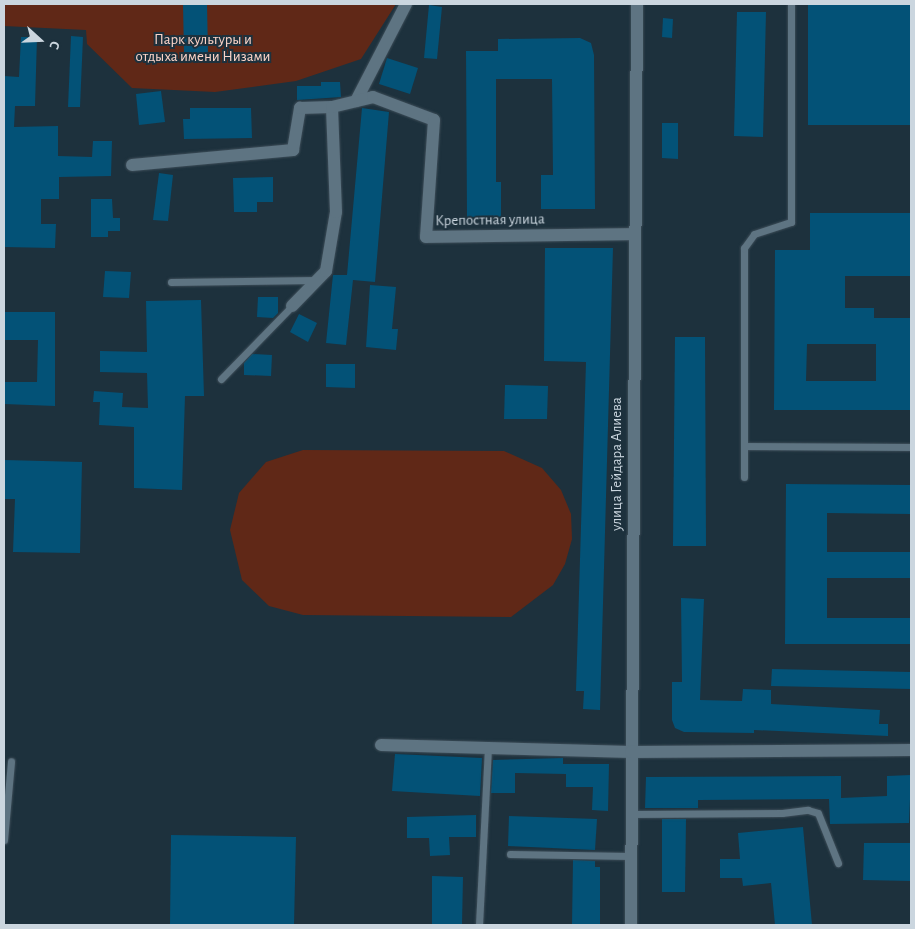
<!DOCTYPE html>
<meta charset="utf-8">
<style>
body{margin:0}
#map{position:relative;width:915px;height:929px;overflow:hidden;background:#1d313d;font-family:"Alegreya Sans",sans-serif}
div>[style]{position:absolute}
[style*='--x']{left:calc(var(--x)*1px);top:calc(var(--y)*1px);width:calc(var(--w)*1px);rotate:calc(var(--a)*1deg)}
.green>*{inset:0;background:#602817}
.building>*{inset:0;background:#035277}
.roads{filter:drop-shadow(0 0 1px #3d4d58) drop-shadow(0 0 1px #3d4d58)}
.service>*{height:7px;margin:-3.5px;padding:0 3.5px;transform-origin:3.5px;border-radius:3.5px;background:#5e7482}
.minor>*{height:12px;margin:-6px;padding:0 6px;transform-origin:6px;border-radius:6px;background:#5e7482}
.tertiary>*{height:12px;margin:-6px;padding:0 6px;transform-origin:6px;border-radius:6px;background:#5e7482}
span{translate:-50% -50%;white-space:nowrap;text-align:center;line-height:1.15;-webkit-text-stroke:4px #1d313d;paint-order:stroke}
.park-label{font-size:15px;color:#fcd4c8}
.street-label{font-size:15px;color:#cbd6df}
.frame{position:absolute;inset:0;border:5px solid #cbd6df;pointer-events:none}
.north{position:absolute;left:15px;top:15px;width:50px;height:50px;-webkit-text-stroke:4px #1d313d;paint-order:stroke;rotate:110deg;font-size:14px;font-weight:700;line-height:20px;text-align:center;color:#cbd6df}
.north::after{content:'';display:block;margin:auto;width:18px;height:22px;background:#cbd6df;clip-path:polygon(50% 0,100% 100%,50% 72%,0 100%)}
</style>
<div id="map">
<div class="green">
<div style="clip-path:polygon(4px 4px,396px 4px,361px 59px,296px 81px,215px 92px,132px 88px,87px 44px,86px 30px,4px 26px)"></div>
<div style="clip-path:polygon(303px 450px,504px 451px,542px 468px,561px 490px,571px 514px,572px 539px,565px 564px,553px 585px,511px 617px,303px 615px,269px 606px,242px 580px,230px 530px,239px 493px,266px 462px)"></div>
</div>
<div class="building">
<div style="clip-path:polygon(183px 4px,207px 4px,208px 54px,184px 54px)"></div>
<div style="clip-path:polygon(808px 4px,911px 4px,911px 125px,808px 125px)"></div>
<div style="clip-path:polygon(429px 5px,442px 7px,437px 59px,424px 58px)"></div>
<div style="clip-path:polygon(737px 12px,766px 12px,763px 137px,734px 136px)"></div>
<div style="clip-path:polygon(663px 18px,673px 19px,672px 38px,662px 37px)"></div>
<div style="clip-path:polygon(71px 36px,83px 37px,80px 107px,68px 107px)"></div>
<div style="clip-path:polygon(21px 37px,37px 37px,35px 106px,15px 106px,14px 127px,58px 126px,58px 156px,92px 157px,93px 141px,112px 141px,111px 176px,59px 177px,59px 199px,41px 199px,41px 224px,56px 224px,55px 248px,4px 247px,4px 76px,19px 77px)"></div>
<div style="clip-path:polygon(580px 38px,591px 43px,594px 55px,595px 209px,541px 209px,541px 175px,553px 175px,552px 79px,496px 79px,496px 182px,501px 182px,501px 217px,467px 217px,466px 51px,498px 51px,498px 39px)"></div>
<div style="clip-path:polygon(387px 58px,418px 68px,410px 94px,379px 84px)"></div>
<div style="clip-path:polygon(321px 82px,340px 82px,341px 97px,297px 100px,297px 86px,321px 86px)"></div>
<div style="clip-path:polygon(161px 91px,165px 122px,139px 125px,136px 94px)"></div>
<div style="clip-path:polygon(190px 108px,251px 108px,252px 138px,184px 139px,183px 119px,190px 119px)"></div>
<div style="clip-path:polygon(362px 108px,389px 112px,375px 282px,353px 280px,346px 345px,326px 343px,333px 275px,347px 275px)"></div>
<div style="clip-path:polygon(662px 123px,678px 123px,678px 159px,662px 158px)"></div>
<div style="clip-path:polygon(159px 173px,173px 175px,168px 221px,153px 220px)"></div>
<div style="clip-path:polygon(273px 177px,273px 202px,257px 202px,257px 212px,234px 212px,233px 178px)"></div>
<div style="clip-path:polygon(91px 199px,112px 199px,113px 218px,120px 218px,120px 231px,108px 231px,108px 237px,91px 237px)"></div>
<div style="clip-path:polygon(evenodd,810px 213px,911px 213px,911px 276px,845px 276px,845px 308px,874px 308px,874px 318px,911px 318px,911px 410px,774px 410px,775px 250px,810px 250px,810px 213px,807px 344px,876px 344px,876px 381px,806px 381px,807px 344px)"></div>
<div style="clip-path:polygon(545px 248px,613px 248px,600px 710px,583px 709px,584px 691px,576px 691px,586px 362px,544px 361px)"></div>
<div style="clip-path:polygon(105px 271px,131px 272px,129px 298px,103px 297px)"></div>
<div style="clip-path:polygon(370px 285px,396px 287px,392px 329px,398px 329px,396px 350px,366px 347px)"></div>
<div style="clip-path:polygon(258px 297px,278px 297px,278px 313px,273px 318px,257px 317px)"></div>
<div style="clip-path:polygon(201px 300px,204px 396px,185px 396px,182px 490px,134px 488px,134px 427px,99px 425px,100px 402px,93px 402px,94px 391px,123px 393px,122px 407px,148px 408px,147px 373px,100px 372px,100px 351px,147px 352px,146px 301px)"></div>
<div style="clip-path:polygon(4px 312px,55px 312px,55px 406px,4px 404px,4px 382px,37px 382px,38px 340px,4px 340px)"></div>
<div style="clip-path:polygon(299px 314px,317px 323px,308px 342px,290px 332px)"></div>
<div style="clip-path:polygon(675px 337px,705px 337px,706px 546px,673px 546px)"></div>
<div style="clip-path:polygon(252px 354px,272px 355px,271px 376px,244px 375px,244px 363px)"></div>
<div style="clip-path:polygon(326px 364px,355px 364px,355px 388px,326px 387px)"></div>
<div style="clip-path:polygon(505px 385px,548px 386px,547px 419px,504px 419px)"></div>
<div style="clip-path:polygon(4px 460px,82px 462px,80px 553px,13px 552px,15px 499px,4px 499px)"></div>
<div style="clip-path:polygon(786px 484px,911px 485px,911px 514px,827px 513px,827px 552px,911px 552px,911px 578px,827px 578px,827px 618px,911px 618px,911px 644px,785px 644px)"></div>
<div style="clip-path:polygon(681px 598px,704px 599px,700px 700px,742px 701px,743px 689px,771px 690px,771px 704px,880px 710px,879px 724px,888px 724px,888px 736px,754px 730px,754px 733px,684px 732px,675px 728px,672px 720px,672px 682px,682px 682px)"></div>
<div style="clip-path:polygon(772px 669px,911px 672px,911px 689px,771px 686px)"></div>
<div style="clip-path:polygon(395px 754px,482px 758px,480px 796px,392px 791px)"></div>
<div style="clip-path:polygon(563px 758px,563px 764px,609px 764px,608px 811px,592px 810px,593px 787px,566px 787px,566px 774px,515px 773px,515px 793px,491px 793px,493px 760px)"></div>
<div style="clip-path:polygon(911px 775px,909px 823px,830px 824px,829px 799px,698px 800px,698px 808px,645px 808px,646px 777px,841px 776px,841px 798px,887px 796px,887px 776px)"></div>
<div style="clip-path:polygon(476px 815px,476px 837px,449px 837px,450px 855px,430px 856px,429px 838px,407px 838px,407px 817px)"></div>
<div style="clip-path:polygon(509px 816px,597px 819px,595px 850px,508px 846px)"></div>
<div style="clip-path:polygon(662px 819px,686px 819px,685px 892px,662px 892px)"></div>
<div style="clip-path:polygon(803px 827px,812px 925px,775px 925px,771px 883px,743px 886px,742px 878px,720px 878px,720px 859px,740px 859px,738px 833px)"></div>
<div style="clip-path:polygon(171px 835px,296px 837px,294px 925px,170px 925px)"></div>
<div style="clip-path:polygon(864px 843px,911px 843px,911px 881px,863px 880px)"></div>
<div style="clip-path:polygon(573px 860px,595px 861px,595px 867px,600px 867px,600px 925px,572px 925px)"></div>
<div style="clip-path:polygon(432px 876px,463px 877px,462px 925px,432px 925px)"></div>
</div>
<div class="roads">
<div class="service">
<div style="--x:171;--y:282;--w:146;--a:-0.8"></div>
<div style="--x:221;--y:379;--w:102;--a:-45.8"></div>
<div style="--x:744;--y:446;--w:167;--a:0.3"></div>
<div style="--x:744;--y:477;--w:229;--a:-90"></div>
<div style="--x:744;--y:248;--w:17;--a:-54"></div>
<div style="--x:754;--y:234;--w:39;--a:-18"></div>
<div style="--x:791;--y:222;--w:218;--a:-90"></div>
<div style="--x:631;--y:814;--w:151;--a:-0.4"></div>
<div style="--x:782;--y:813;--w:26;--a:-7"></div>
<div style="--x:808;--y:810;--w:10;--a:17"></div>
<div style="--x:818;--y:813;--w:54;--a:68.2"></div>
<div style="--x:4;--y:840;--w:79;--a:-84.9"></div>
<div style="--x:510;--y:854;--w:121;--a:0.9"></div>
<div style="--x:479;--y:925;--w:175;--a:-87.1"></div>
</div>
<div class="minor">
<div style="--x:356;--y:101;--w:109;--a:-62.7"></div>
<div style="--x:132;--y:165;--w:162;--a:-5.3"></div>
<div style="--x:293;--y:150;--w:43;--a:-80.5"></div>
<div style="--x:300;--y:108;--w:32;--a:-2"></div>
<div style="--x:292;--y:306;--w:49;--a:-45.8"></div>
<div style="--x:326;--y:271;--w:60;--a:-80.4"></div>
<div style="--x:336;--y:212;--w:105;--a:-92.2"></div>
<div style="--x:332;--y:107;--w:42;--a:-13.7"></div>
<div style="--x:373;--y:97;--w:65;--a:20.7"></div>
<div style="--x:434;--y:120;--w:117;--a:93.9"></div>
<div style="--x:426;--y:237;--w:209;--a:-0.8"></div>
<div style="--x:631;--y:925;--w:921;--a:-89.63"></div>
</div>
<div class="tertiary">
<div style="--x:381;--y:745;--w:250;--a:1.6"></div>
<div style="--x:631;--y:752;--w:280;--a:-0.4"></div>
</div>
</div>
<div class="park-label">
<span style="left:203px;top:48px">Парк культуры и<br>отдыха имени Низами</span>
</div>
<div class="street-label">
<span style="left:490px;top:220px;rotate:-1deg">Крепостная улица</span>
<span style="left:617px;top:464px;rotate:-90deg">улица Гейдара Алиева</span>
</div>
<div class="frame"></div>
<div class="north">С</div>
</div>
